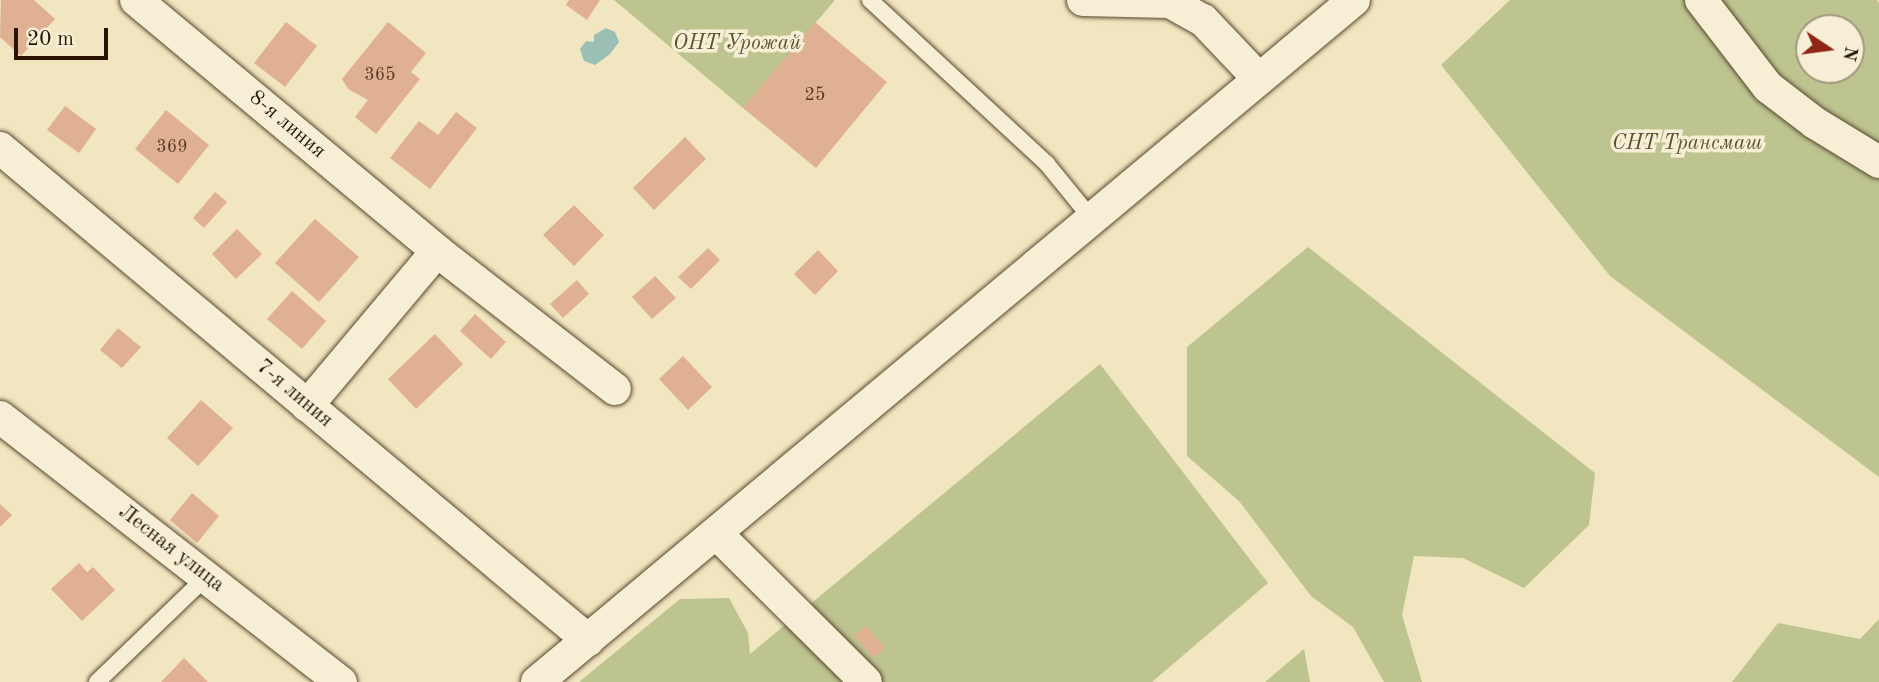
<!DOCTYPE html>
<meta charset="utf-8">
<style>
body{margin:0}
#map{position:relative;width:1879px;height:682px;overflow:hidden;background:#f1e6bf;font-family:"Old Standard TT",serif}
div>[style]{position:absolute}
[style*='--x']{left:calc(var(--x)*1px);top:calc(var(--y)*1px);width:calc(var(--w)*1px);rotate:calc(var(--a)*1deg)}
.green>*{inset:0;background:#bdc490}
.water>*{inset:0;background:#9bbfb4}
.building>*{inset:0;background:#e0b092}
.roads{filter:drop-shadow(0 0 2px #5a4830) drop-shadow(0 0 2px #5a4830)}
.lane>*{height:16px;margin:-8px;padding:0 8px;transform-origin:8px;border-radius:8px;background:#f6efd5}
.street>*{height:32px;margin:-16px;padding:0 16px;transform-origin:16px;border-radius:16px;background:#f6efd5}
span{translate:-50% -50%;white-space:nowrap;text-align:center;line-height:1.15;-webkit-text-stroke:7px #f6efd5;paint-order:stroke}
.number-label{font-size:18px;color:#563b25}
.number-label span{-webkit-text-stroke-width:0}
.park-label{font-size:21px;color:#5c5233;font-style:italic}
.street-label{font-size:21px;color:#281401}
.north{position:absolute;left:1795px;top:14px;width:70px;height:70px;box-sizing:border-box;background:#f6efd5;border:2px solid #a49780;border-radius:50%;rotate:103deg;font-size:19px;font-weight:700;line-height:28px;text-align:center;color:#281401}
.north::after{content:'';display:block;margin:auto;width:24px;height:32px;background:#8f2418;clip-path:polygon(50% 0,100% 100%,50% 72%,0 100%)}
.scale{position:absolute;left:14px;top:28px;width:94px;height:32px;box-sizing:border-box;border:4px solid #281401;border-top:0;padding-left:9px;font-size:21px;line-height:24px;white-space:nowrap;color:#281401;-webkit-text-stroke:5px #f6efd5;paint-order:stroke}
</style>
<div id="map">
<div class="green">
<div style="clip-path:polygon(614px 0,835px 0,743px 108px)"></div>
<div style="clip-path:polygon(evenodd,1510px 0,1877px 0,1879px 3px,1879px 477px,1610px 276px,1441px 65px,1510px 0,1809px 28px,1851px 28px,1851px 70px,1809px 70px,1809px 28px)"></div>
<div style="clip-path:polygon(1308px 247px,1595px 473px,1589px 525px,1524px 588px,1463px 558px,1414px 556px,1402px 615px,1422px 682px,1384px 682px,1353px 627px,1311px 596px,1239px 501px,1187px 456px,1187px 347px)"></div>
<div style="clip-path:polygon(1100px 364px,1268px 583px,1152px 682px,579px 682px,680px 599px,729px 598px,748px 633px,750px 654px)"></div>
<div style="clip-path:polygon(1879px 619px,1879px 682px,1732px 682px,1778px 623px,1860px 639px)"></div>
<div style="clip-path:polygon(1304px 649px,1310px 682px,1265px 682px)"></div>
</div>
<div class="water">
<div style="clip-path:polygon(606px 28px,615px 32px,619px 42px,610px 54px,595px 65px,584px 61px,580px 49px,586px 41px,594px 42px,594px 35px)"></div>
</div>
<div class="building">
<div style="clip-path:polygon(1px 0,34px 0,55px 19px,21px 56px,0 37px)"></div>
<div style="clip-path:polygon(569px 0,600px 0,587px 20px,566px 5px)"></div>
<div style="clip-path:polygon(286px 22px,317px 46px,285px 87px,254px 63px)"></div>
<div style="clip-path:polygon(388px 22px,426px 53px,411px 72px,420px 79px,376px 134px,355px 117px,368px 100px,348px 89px,342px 79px)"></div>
<div style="clip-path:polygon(815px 22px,887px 82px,816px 168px,743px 108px)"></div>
<div style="clip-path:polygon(65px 106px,96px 129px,79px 153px,47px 130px)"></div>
<div style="clip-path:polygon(166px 110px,209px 145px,178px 184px,135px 149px)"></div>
<div style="clip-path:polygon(456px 112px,477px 128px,430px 189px,390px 158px,419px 121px,438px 135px)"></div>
<div style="clip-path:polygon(685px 137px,706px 159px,654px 210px,633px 188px)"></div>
<div style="clip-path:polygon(215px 192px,227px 202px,204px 228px,193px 218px)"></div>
<div style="clip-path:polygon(574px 205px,604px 235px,574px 266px,543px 235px)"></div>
<div style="clip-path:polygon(315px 219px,359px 257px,319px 302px,275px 263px)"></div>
<div style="clip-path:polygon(237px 229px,262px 254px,236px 279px,212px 254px)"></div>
<div style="clip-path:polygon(708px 248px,720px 260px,691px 289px,678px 277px)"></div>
<div style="clip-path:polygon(818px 250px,838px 271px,815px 295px,794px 274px)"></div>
<div style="clip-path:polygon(655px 276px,676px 298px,652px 319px,632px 297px)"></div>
<div style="clip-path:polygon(577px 280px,589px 294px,563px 318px,550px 304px)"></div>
<div style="clip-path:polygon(292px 291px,326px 321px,302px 349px,267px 319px)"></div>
<div style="clip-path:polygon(475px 314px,506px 342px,491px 359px,460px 331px)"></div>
<div style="clip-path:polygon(118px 328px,141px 347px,122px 368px,100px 350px)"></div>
<div style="clip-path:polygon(435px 334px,463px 364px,416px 409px,388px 379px)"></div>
<div style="clip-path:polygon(683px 356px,712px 387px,688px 410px,659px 379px)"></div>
<div style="clip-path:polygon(201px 400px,233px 428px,198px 466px,167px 438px)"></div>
<div style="clip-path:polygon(192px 493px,219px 516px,197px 543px,170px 520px)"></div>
<div style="clip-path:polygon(0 504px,12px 515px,0 527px)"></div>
<div style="clip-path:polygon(79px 563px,87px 572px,93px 567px,115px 590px,82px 621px,51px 589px)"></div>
<div style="clip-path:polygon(866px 626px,885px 648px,873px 658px,854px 635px)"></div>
<div style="clip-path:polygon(184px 658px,208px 682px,161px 682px)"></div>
</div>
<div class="roads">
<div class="lane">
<div style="--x:870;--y:0;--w:241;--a:42.8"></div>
<div style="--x:1047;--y:164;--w:70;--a:50.8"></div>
<div style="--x:97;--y:682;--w:153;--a:-43.9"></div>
</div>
<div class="street">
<div style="--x:136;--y:0;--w:392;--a:39.8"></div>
<div style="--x:437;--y:251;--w:202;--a:130"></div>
<div style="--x:1083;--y:0;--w:87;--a:1.3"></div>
<div style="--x:1170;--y:2;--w:38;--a:29"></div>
<div style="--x:1203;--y:20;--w:81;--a:46.5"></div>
<div style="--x:1701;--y:0;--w:110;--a:52.4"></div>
<div style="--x:1768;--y:87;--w:59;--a:37.5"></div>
<div style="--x:1815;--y:123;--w:75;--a:31.4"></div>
<div style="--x:0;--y:148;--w:767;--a:39.92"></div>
<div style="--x:437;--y:251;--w:225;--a:37.8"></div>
<div style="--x:0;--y:417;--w:432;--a:37.9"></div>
<div style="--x:716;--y:533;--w:211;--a:44.8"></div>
<div style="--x:537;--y:682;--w:1064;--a:-39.85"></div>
</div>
</div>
<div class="number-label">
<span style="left:380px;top:75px">365</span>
<span style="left:815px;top:95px">25</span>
<span style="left:172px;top:147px">369</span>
</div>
<div class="park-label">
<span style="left:737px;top:44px">ОНТ Урожай</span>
<span style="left:1687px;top:144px">СНТ Трансмаш</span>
</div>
<div class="street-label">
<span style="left:287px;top:125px;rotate:40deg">8-я линия</span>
<span style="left:294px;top:394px;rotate:40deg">7-я линия</span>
<span style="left:171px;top:549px;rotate:38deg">Лесная улица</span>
</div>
<div class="north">N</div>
<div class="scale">20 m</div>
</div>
